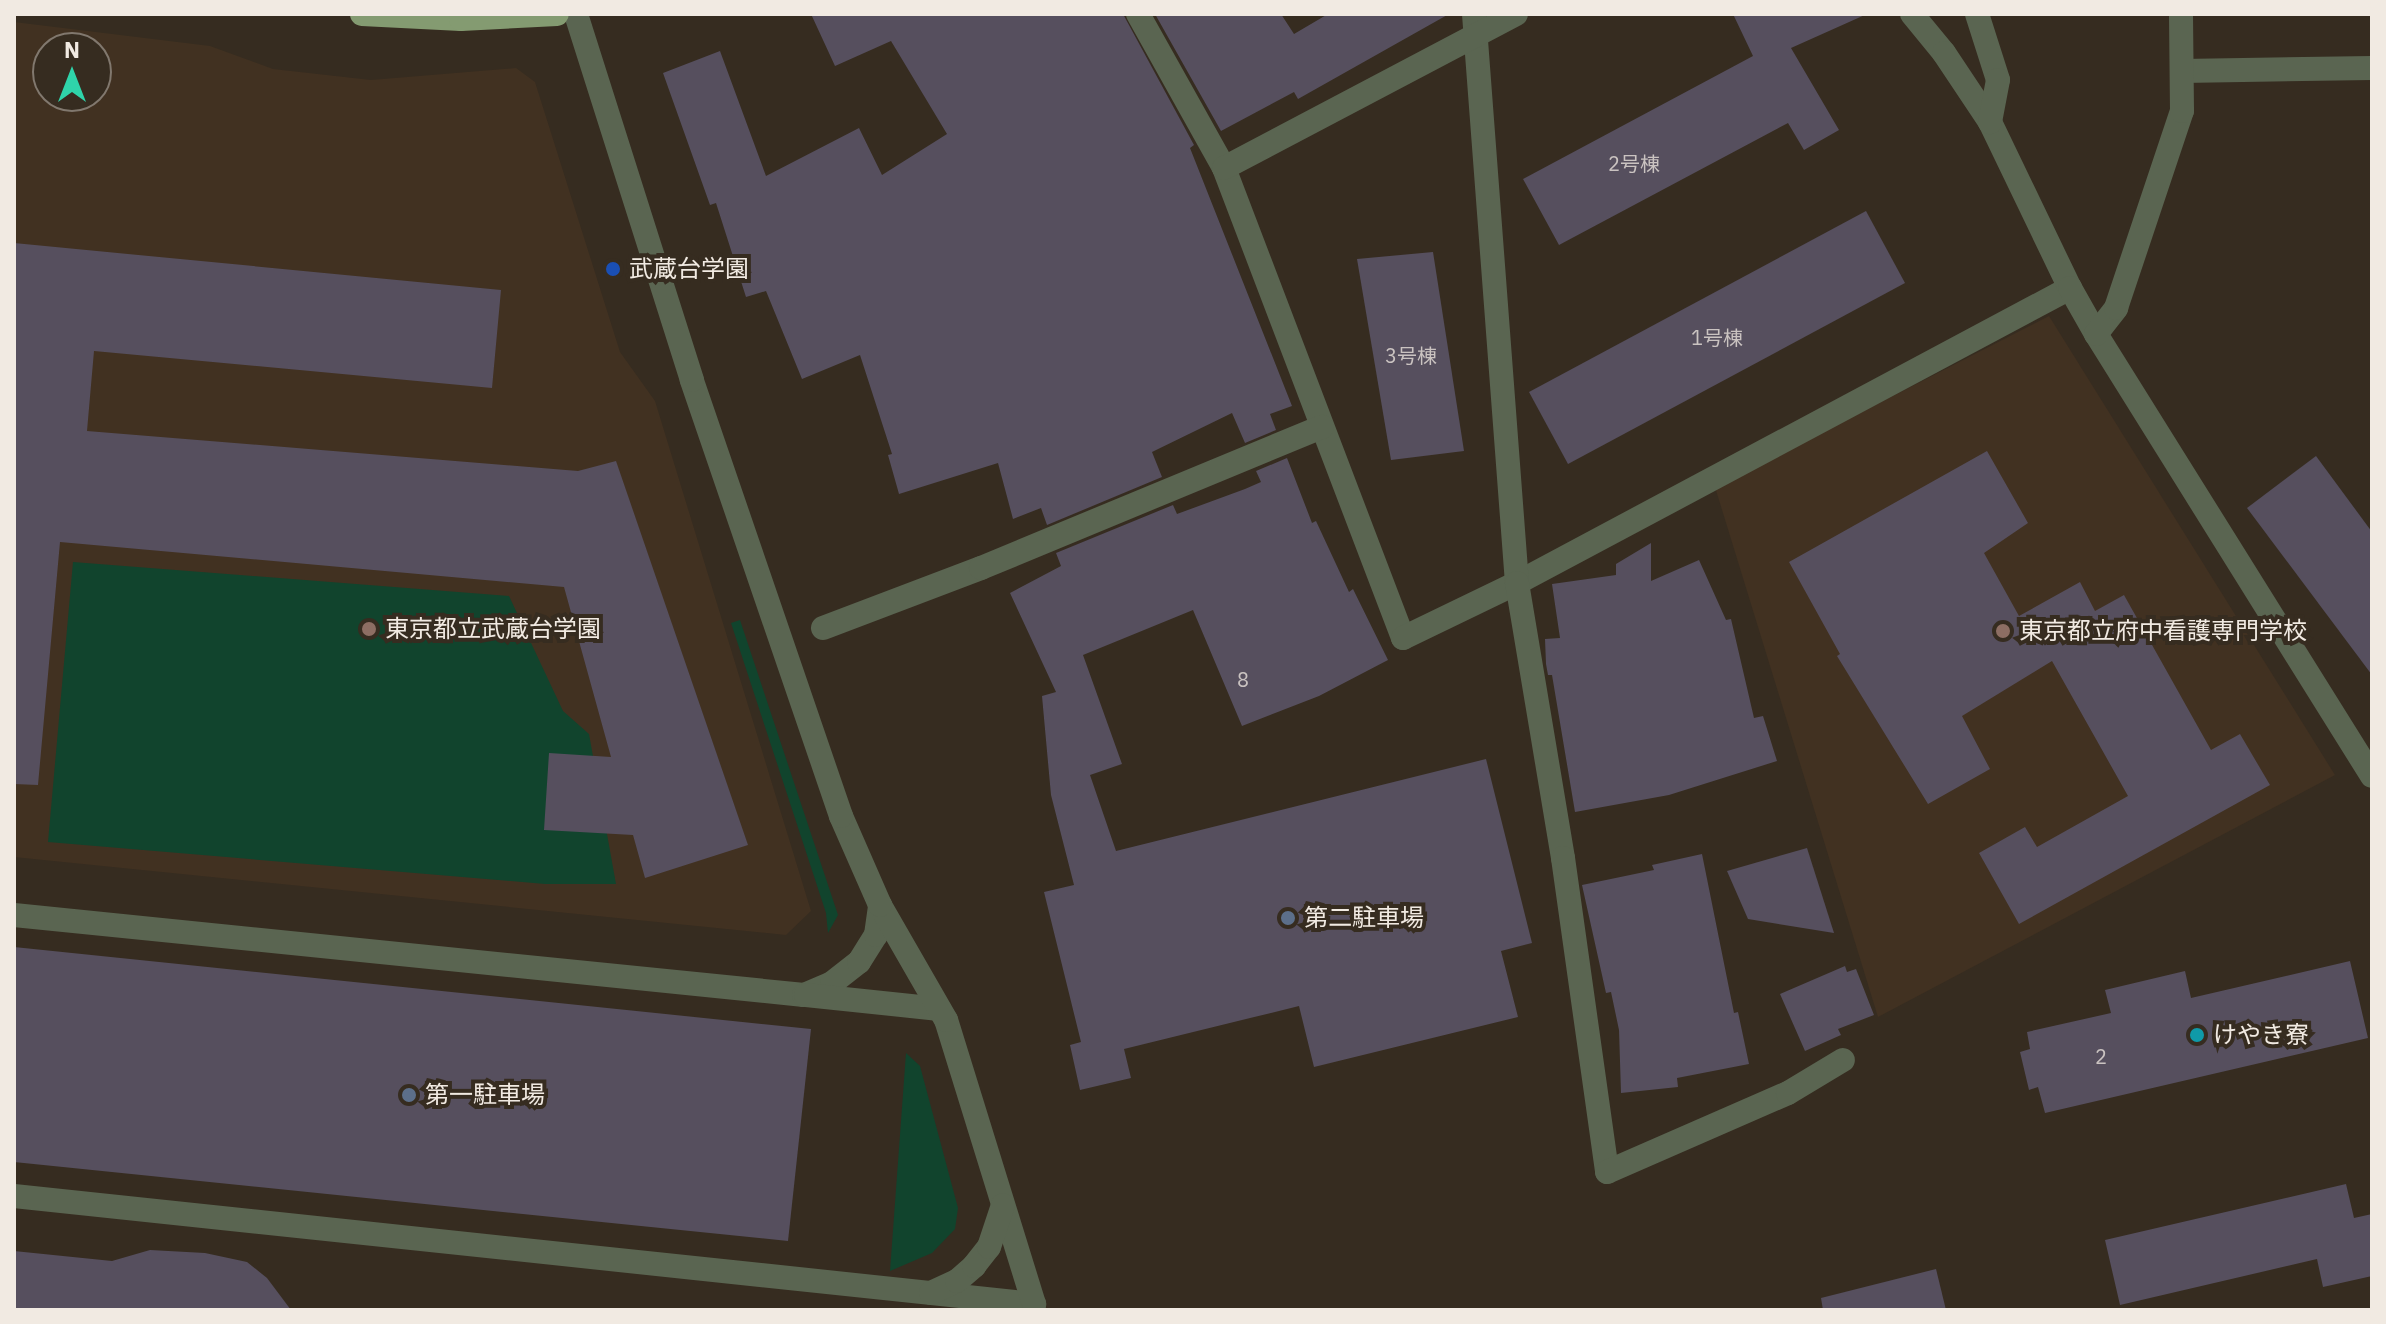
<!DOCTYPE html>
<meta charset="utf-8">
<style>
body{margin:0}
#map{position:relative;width:2386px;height:1324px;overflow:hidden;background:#362c20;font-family:"IBM Plex Sans","Noto Sans JP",sans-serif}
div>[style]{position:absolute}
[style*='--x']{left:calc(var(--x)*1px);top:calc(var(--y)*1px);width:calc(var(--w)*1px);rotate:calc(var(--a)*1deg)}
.built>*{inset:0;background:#413121}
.green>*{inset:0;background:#11442d}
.building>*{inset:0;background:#564f5e}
.minor>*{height:24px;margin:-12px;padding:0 12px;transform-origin:12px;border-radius:12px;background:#5a6551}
.major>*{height:24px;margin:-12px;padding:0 12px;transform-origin:12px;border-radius:12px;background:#849b71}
.dots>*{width:22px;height:22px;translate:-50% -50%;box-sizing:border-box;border:4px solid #362c20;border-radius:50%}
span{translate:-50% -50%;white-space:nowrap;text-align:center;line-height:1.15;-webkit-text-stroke:8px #362c20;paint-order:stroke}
.number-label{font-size:20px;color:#cac3c1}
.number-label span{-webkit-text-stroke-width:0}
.poi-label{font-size:24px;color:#f1eae2}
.left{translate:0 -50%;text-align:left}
.frame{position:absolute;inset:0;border:16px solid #f1eae2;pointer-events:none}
.north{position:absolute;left:32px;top:32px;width:80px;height:80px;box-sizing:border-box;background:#362c20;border:2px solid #81786e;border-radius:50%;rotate:0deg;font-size:22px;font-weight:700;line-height:32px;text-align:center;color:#f1eae2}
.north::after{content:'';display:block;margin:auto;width:28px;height:36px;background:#2fd4aa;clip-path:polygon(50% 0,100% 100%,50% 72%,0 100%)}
</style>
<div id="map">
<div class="built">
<div style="clip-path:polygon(evenodd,14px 22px,210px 46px,273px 69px,371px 80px,516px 68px,535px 82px,620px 352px,655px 401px,811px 911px,786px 935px,14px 857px,14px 22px,48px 48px,96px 48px,96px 96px,48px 96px,48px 48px)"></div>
<div style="clip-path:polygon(2049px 316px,2335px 775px,1878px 1017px,1715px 487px)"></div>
</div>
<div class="green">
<div style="clip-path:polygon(73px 562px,509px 596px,563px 711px,589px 734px,616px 884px,545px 884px,48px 842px)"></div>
<div style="clip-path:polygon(740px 620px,838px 915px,828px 933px,826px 913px,731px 623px)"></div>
<div style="clip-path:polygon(906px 1053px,920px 1066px,958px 1208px,955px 1229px,932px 1253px,890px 1271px)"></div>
</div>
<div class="building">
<div style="clip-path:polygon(811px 14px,1123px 14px,1194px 145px,1190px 148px,1292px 406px,1270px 414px,1276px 430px,1245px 443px,1232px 413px,1152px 452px,1162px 477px,1047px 525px,1041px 508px,1013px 519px,998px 463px,899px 494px,888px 455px,892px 454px,860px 355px,802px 379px,766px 291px,746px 297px,716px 203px,710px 205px,663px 73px,720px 51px,766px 176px,859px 128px,882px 175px,947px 134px,891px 41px,835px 66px)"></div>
<div style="clip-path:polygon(1155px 14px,1281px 14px,1294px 34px,1328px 14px,1449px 14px,1298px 99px,1294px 92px,1221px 131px)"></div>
<div style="clip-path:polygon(1733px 14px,1867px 14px,1791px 48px,1839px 130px,1804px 150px,1788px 123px,1559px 245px,1523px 179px,1753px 56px)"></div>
<div style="clip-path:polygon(1866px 211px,1905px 283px,1568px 464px,1529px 392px)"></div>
<div style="clip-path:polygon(14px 243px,501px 290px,492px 388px,94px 351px,87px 431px,578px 471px,616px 461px,748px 845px,645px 878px,633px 835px,544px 830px,549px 753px,611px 757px,564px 587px,60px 542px,38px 785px,14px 784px)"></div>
<div style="clip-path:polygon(1433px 252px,1464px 451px,1391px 460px,1357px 259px)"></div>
<div style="clip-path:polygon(1987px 451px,2028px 523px,1984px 553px,2019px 616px,2080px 582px,2095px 611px,2124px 595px,2211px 750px,2240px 734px,2270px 785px,2019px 924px,1979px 853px,2025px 827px,2037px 847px,2128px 796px,2052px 661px,1962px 716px,1990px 769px,1928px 804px,1837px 656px,1840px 654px,1789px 562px)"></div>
<div style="clip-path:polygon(2316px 456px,2372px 532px,2372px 675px,2247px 508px)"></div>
<div style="clip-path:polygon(1287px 458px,1312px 523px,1316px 521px,1349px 592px,1353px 589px,1388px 660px,1319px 696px,1242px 726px,1193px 610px,1083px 655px,1122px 764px,1090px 775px,1116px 851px,1486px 759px,1532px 943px,1501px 951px,1518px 1017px,1314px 1067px,1299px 1006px,1124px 1049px,1131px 1078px,1080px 1090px,1070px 1045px,1081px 1042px,1044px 892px,1074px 885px,1051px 795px,1042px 696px,1056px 692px,1010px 593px,1061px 566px,1056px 553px,1173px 505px,1177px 514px,1245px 489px,1261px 482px,1256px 471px)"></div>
<div style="clip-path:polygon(1651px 543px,1651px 581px,1699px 560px,1726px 620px,1731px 619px,1754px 718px,1763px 716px,1777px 761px,1669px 795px,1575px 812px,1552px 675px,1548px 675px,1546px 664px,1545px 639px,1560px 638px,1552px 584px,1616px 575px,1616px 564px)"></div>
<div style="clip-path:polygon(1807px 848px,1834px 933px,1748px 919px,1727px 871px)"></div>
<div style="clip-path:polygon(1702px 854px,1734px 1013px,1738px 1012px,1749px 1064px,1677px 1078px,1678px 1087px,1621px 1093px,1619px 1030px,1611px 992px,1606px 993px,1582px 885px,1654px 870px,1652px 865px)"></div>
<div style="clip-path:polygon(14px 947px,811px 1029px,788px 1241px,14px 1162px)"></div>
<div style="clip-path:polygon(2350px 961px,2368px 1038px,2045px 1113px,2038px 1087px,2029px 1090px,2020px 1052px,2030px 1049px,2027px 1032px,2111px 1013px,2105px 990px,2185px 971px,2191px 998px)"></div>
<div style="clip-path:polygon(1845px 966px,1847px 972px,1856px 969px,1874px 1015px,1838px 1029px,1841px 1035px,1805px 1051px,1780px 994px)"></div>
<div style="clip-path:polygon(2346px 1184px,2354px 1218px,2372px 1214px,2372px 1276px,2323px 1287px,2317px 1259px,2120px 1305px,2105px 1240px)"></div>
<div style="clip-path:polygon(150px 1250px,205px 1253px,247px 1262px,267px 1278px,291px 1310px,14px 1310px,14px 1251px,112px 1261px)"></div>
<div style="clip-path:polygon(1936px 1269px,1946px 1310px,1823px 1310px,1821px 1298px)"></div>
</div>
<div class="minor">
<div style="--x:1138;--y:14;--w:176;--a:60.8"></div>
<div style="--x:1224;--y:168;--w:503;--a:69.15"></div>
<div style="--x:1403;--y:638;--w:127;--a:-25.8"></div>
<div style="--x:1517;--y:583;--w:627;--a:-28.08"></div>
<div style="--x:1474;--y:14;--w:571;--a:85.68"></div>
<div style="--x:1517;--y:583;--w:279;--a:80.5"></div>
<div style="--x:1563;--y:858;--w:317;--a:82"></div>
<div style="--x:1607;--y:1172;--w:197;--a:-23.6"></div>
<div style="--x:1788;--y:1093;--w:64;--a:-31"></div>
<div style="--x:1912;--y:14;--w:50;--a:50.6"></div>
<div style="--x:1944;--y:53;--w:83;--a:56.3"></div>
<div style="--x:1990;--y:122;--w:184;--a:64.3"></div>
<div style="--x:2070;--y:288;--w:53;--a:60.5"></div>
<div style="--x:2096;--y:334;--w:521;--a:58.02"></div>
<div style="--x:1977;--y:14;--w:69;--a:72.3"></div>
<div style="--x:1998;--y:80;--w:43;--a:100.8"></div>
<div style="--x:2182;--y:71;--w:190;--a:-0.9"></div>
<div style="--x:1224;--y:168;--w:330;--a:-27.8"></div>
<div style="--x:2096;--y:334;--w:33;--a:-52"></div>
<div style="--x:2116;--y:308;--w:208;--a:-71.5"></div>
<div style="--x:2182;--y:111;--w:97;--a:-90.6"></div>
<div style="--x:823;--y:628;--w:169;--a:-20.8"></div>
<div style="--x:981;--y:568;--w:369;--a:-22.5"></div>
<div style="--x:14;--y:915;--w:794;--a:5.78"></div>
<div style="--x:804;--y:995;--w:30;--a:-23"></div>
<div style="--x:832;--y:983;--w:34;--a:-38"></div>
<div style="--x:859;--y:962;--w:32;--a:-58"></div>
<div style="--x:876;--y:935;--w:30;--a:-82"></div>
<div style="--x:806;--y:995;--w:134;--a:6"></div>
<div style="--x:14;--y:1196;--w:1026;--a:6.04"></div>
<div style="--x:1034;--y:1304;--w:297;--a:-107.2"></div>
<div style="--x:946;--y:1020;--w:133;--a:-119.9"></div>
<div style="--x:880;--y:905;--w:97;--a:-113.7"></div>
<div style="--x:841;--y:816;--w:461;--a:-108.9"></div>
<div style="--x:692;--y:380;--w:384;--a:-107.6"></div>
<div style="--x:931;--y:1293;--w:29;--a:-25"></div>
<div style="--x:957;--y:1281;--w:23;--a:-41"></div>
<div style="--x:974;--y:1266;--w:24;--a:-52"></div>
<div style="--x:989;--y:1247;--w:44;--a:-71.6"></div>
</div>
<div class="major">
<div style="--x:362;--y:14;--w:99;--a:2.9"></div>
<div style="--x:461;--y:19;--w:96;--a:-3"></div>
</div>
<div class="dots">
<div style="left:613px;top:269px;background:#1a4fb4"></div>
<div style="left:369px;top:629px;background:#8d6e63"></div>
<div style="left:2003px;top:631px;background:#8d6e63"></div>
<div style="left:1288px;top:918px;background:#5c6f8a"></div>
<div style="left:2197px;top:1035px;background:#0f9aa8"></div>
<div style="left:409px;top:1095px;background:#5c6f8a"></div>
</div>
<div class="number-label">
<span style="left:1634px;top:163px">2号棟</span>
<span style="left:1717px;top:337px">1号棟</span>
<span style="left:1411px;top:355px">3号棟</span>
<span style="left:1243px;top:679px">8</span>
<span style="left:2101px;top:1056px">2</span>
</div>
<div class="poi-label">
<span class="left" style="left:629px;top:269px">武蔵台学園</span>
<span class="left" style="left:385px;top:629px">東京都立武蔵台学園</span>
<span class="left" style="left:2019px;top:631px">東京都立府中看護専門学校</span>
<span class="left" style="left:1304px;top:918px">第二駐車場</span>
<span class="left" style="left:2213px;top:1035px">けやき寮</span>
<span class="left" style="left:425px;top:1095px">第一駐車場</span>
</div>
<div class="frame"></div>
<div class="north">N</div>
</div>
